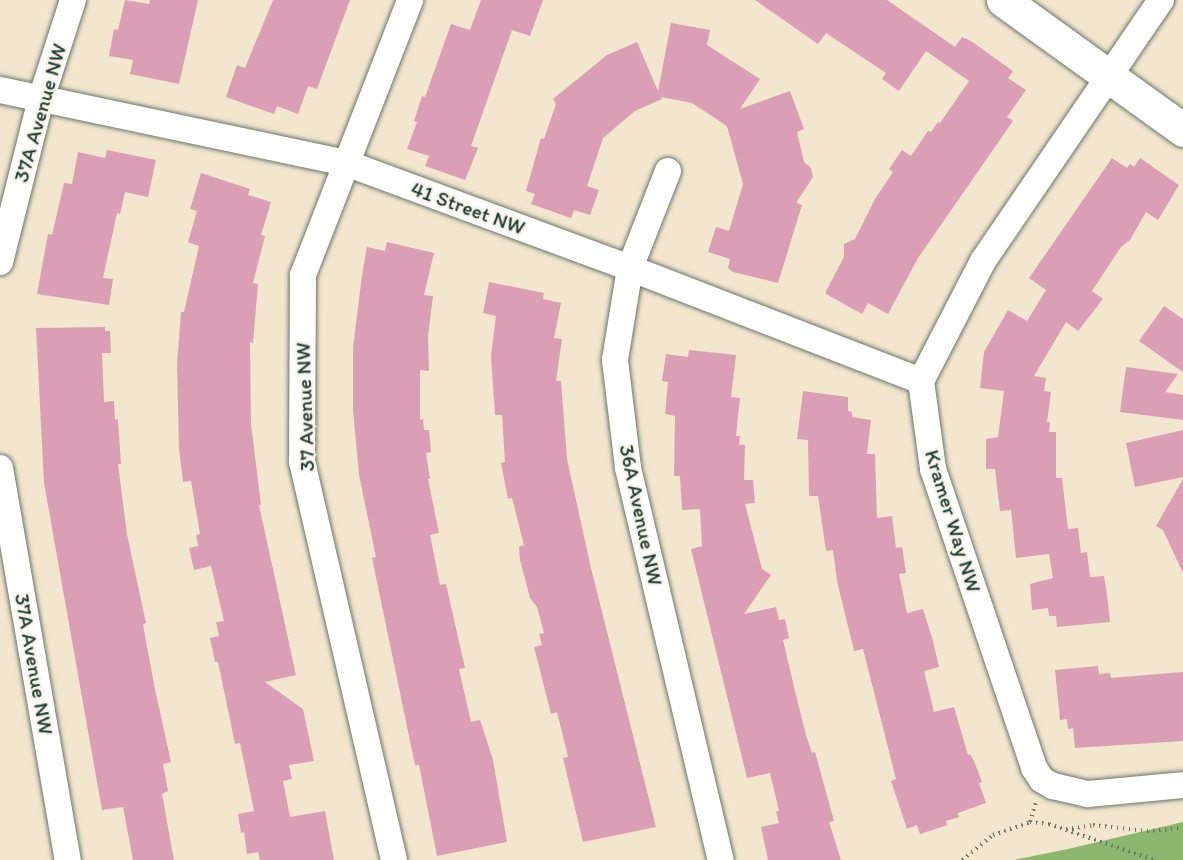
<!DOCTYPE html>
<style>
body{margin:0}
#map{position:relative;width:1183px;height:860px;overflow:hidden;background:#f3e6cf;font-family:Itim,sans-serif}
div>[style]{position:absolute}
[style*='--x']{left:calc(var(--x)*1px);top:calc(var(--y)*1px);width:calc(var(--w)*1px);rotate:calc(var(--a)*1deg)}
.forest>*{inset:0;background:#8ab66d}
.building>*{inset:0;background:#da9fb4}
.path>*{height:4px;margin-top:-2px;transform-origin:0;background:repeating-linear-gradient(90deg,#69786a 0 1.5px,transparent 0 6px)}
.roads{filter:drop-shadow(0 0 2px #69786a) drop-shadow(0 0 2px #69786a)}
.street>*{height:26px;margin:-13px;padding:0 13px;transform-origin:13px;border-radius:13px;background:#fff}
.secondary>*{height:33px;margin:-16.5px;padding:0 16.5px;transform-origin:16.5px;border-radius:16.5px;background:#fff}
span{translate:-50% -50%;white-space:nowrap;text-align:center;line-height:1.15;-webkit-text-stroke:5px #f7f3e8;paint-order:stroke}
.street-label{font-size:21px;color:#1f3d34}
</style>
<div id="map">
<div class="forest">
<div style="clip-path:polygon(1183px 822px,1183px 860px,1014px 860px,1068px 849px)"></div>
</div>
<div class="building">
<div style="clip-path:polygon(125px 0,149px 4px,150px 0,198px 0,179px 84px,130px 74px,133px 60px,109px 56px,114px 29px,118px 30px)"></div>
<div style="clip-path:polygon(273px 0,350px 0,317px 89px,308px 86px,298px 114px,277px 106px,274px 114px,226px 97px,237px 65px,245px 68px)"></div>
<div style="clip-path:polygon(481px 0,543px 0,530px 36px,512px 30px,471px 146px,478px 148px,465px 180px,425px 166px,429px 156px,407px 149px,417px 122px,414px 121px,422px 96px,425px 97px,451px 24px,470px 30px)"></div>
<div style="clip-path:polygon(755px 0,887px 0,955px 47px,962px 37px,971px 41px,1013px 71px,1008px 78px,1026px 90px,1007px 117px,1013px 121px,918px 258px,888px 314px,868px 303px,862px 314px,826px 294px,826px 291px,844px 257px,844px 244px,855px 239px,875px 199px,893px 172px,889px 169px,902px 150px,911px 156px,928px 131px,931px 132px,938px 122px,940px 123px,969px 81px,926px 51px,899px 91px,882px 79px,886px 73px,826px 33px,818px 44px)"></div>
<div style="clip-path:polygon(671px 23px,710px 30px,707px 45px,760px 79px,740px 109px,790px 91px,804px 129px,797px 132px,804px 162px,811px 168px,813px 177px,796px 203px,802px 205px,778px 283px,733px 272px,728px 268px,730px 259px,708px 252px,716px 227px,729px 231px,743px 184px,727px 126px,692px 103px,661px 97px,662px 99px,635px 111px,603px 138px,587px 186px,599px 190px,590px 215px,574px 210px,571px 218px,531px 204px,535px 194px,526px 191px,541px 138px,544px 139px,556px 104px,553px 99px,607px 55px,637px 42px,658px 91px)"></div>
<div style="clip-path:polygon(107px 150px,156px 160px,148px 197px,125px 192px,120px 214px,117px 213px,103px 278px,113px 279px,109px 305px,37px 294px,48px 234px,52px 235px,64px 183px,72px 184px,78px 152px,105px 158px)"></div>
<div style="clip-path:polygon(1112px 158px,1127px 168px,1130px 164px,1134px 167px,1140px 158px,1179px 185px,1158px 220px,1146px 212px,1130px 240px,1121px 247px,1092px 291px,1103px 299px,1078px 331px,1066px 322px,1034px 376px,1046px 378px,1044px 391px,1051px 392px,1047px 422px,1050px 422px,1049px 432px,1056px 432px,1056px 478px,1062px 478px,1068px 529px,1078px 528px,1081px 553px,1087px 552px,1090px 577px,1104px 576px,1107px 594px,1110px 622px,1057px 627px,1056px 616px,1049px 616px,1048px 608px,1032px 610px,1030px 584px,1053px 578px,1049px 554px,1016px 558px,1011px 510px,1000px 511px,995px 469px,986px 469px,986px 439px,998px 437px,1004px 391px,980px 388px,984px 352px,1008px 310px,1027px 321px,1046px 290px,1029px 278px)"></div>
<div style="clip-path:polygon(201px 173px,250px 189px,248px 195px,271px 202px,261px 235px,265px 236px,253px 283px,258px 284px,253px 343px,250px 342px,251px 424px,261px 505px,259px 505px,296px 675px,265px 682px,303px 709px,314px 761px,289px 765px,292px 779px,283px 781px,290px 817px,325px 811px,334px 860px,260px 860px,258px 852px,247px 854px,244px 832px,241px 833px,238px 814px,254px 811px,240px 743px,235px 744px,218px 662px,215px 662px,210px 638px,219px 636px,216px 622px,224px 621px,211px 566px,194px 570px,189px 548px,198px 546px,196px 535px,200px 534px,191px 481px,183px 482px,179px 449px,177px 364px,181px 312px,184px 312px,199px 246px,188px 242px,197px 211px,190px 209px)"></div>
<div style="clip-path:polygon(387px 242px,434px 253px,424px 295px,433px 296px,428px 336px,429px 371px,420px 370px,420px 420px,423px 419px,424px 430px,429px 430px,431px 452px,426px 453px,430px 479px,428px 479px,439px 533px,430px 535px,440px 585px,446px 584px,465px 668px,459px 669px,471px 722px,480px 720px,493px 760px,507px 842px,437px 856px,419px 765px,415px 765px,372px 558px,376px 557px,359px 475px,353px 410px,353px 347px,362px 275px,367px 247px,385px 251px)"></div>
<div style="clip-path:polygon(489px 282px,544px 293px,543px 299px,561px 303px,554px 338px,562px 339px,556px 381px,561px 381px,567px 459px,591px 568px,656px 827px,583px 842px,563px 758px,568px 757px,557px 712px,551px 714px,534px 647px,542px 645px,539px 634px,544px 633px,537px 607px,530px 598px,520px 560px,519px 547px,524px 545px,512px 498px,508px 499px,501px 463px,505px 462px,502px 415px,495px 415px,491px 356px,496px 316px,483px 313px)"></div>
<div style="clip-path:polygon(1164px 306px,1183px 319px,1183px 372px,1139px 341px)"></div>
<div style="clip-path:polygon(105px 327px,105px 331px,110px 331px,111px 353px,102px 353px,104px 402px,114px 401px,115px 420px,118px 419px,121px 464px,118px 464px,127px 534px,146px 623px,143px 624px,145px 636px,155px 689px,171px 762px,163px 764px,168px 791px,162px 794px,174px 860px,133px 860px,123px 807px,102px 810px,44px 483px,36px 328px)"></div>
<div style="clip-path:polygon(689px 350px,736px 355px,731px 397px,740px 398px,736px 436px,740px 436px,739px 445px,745px 445px,744px 480px,753px 480px,755px 503px,745px 504px,762px 569px,771px 575px,744px 614px,776px 607px,779px 620px,785px 619px,789px 638px,783px 640px,794px 687px,806px 735px,812px 753px,815px 752px,834px 821px,829px 822px,841px 860px,768px 860px,761px 827px,779px 823px,776px 811px,779px 811px,770px 773px,747px 778px,691px 549px,702px 546px,700px 509px,682px 510px,680px 476px,674px 476px,675px 416px,665px 414px,668px 382px,662px 381px,666px 354px,688px 357px)"></div>
<div style="clip-path:polygon(1126px 367px,1178px 374px,1165px 392px,1183px 395px,1183px 420px,1120px 412px)"></div>
<div style="clip-path:polygon(803px 391px,848px 397px,848px 411px,852px 412px,852px 417px,871px 420px,867px 454px,875px 454px,877px 518px,892px 516px,896px 548px,902px 547px,906px 573px,899px 574px,907px 613px,923px 609px,933px 641px,939px 667px,924px 671px,934px 712px,954px 707px,968px 755px,970px 754px,974px 761px,982px 782px,979px 783px,986px 803px,958px 813px,959px 817px,946px 821px,947px 825px,920px 834px,917px 825px,907px 829px,891px 781px,896px 779px,863px 649px,854px 651px,837px 581px,833px 550px,826px 551px,818px 496px,809px 496px,808px 440px,797px 439px)"></div>
<div style="clip-path:polygon(1183px 430px,1183px 477px,1135px 487px,1126px 443px)"></div>
<div style="clip-path:polygon(1183px 479px,1183px 573px,1163px 530px,1156px 526px)"></div>
<div style="clip-path:polygon(1098px 666px,1099px 674px,1110px 673px,1111px 678px,1183px 672px,1183px 741px,1075px 748px,1073px 728px,1068px 729px,1067px 719px,1060px 720px,1055px 670px)"></div>
</div>
<div class="path">
<div style="--x:1030;--y:822;--w:21;--a:-73"></div>
<div style="--x:1066;--y:829;--w:27;--a:-8"></div>
<div style="--x:1093;--y:825;--w:54;--a:6.3"></div>
<div style="--x:1147;--y:831;--w:36;--a:-5"></div>
<div style="--x:962;--y:860;--w:40;--a:-39"></div>
<div style="--x:993;--y:835;--w:39;--a:-19"></div>
<div style="--x:1030;--y:822;--w:19;--a:6"></div>
<div style="--x:1049;--y:824;--w:111;--a:18.9"></div>
</div>
<div class="roads">
<div class="street">
<div style="--x:1161;--y:0;--w:316;--a:124.3"></div>
<div style="--x:983;--y:261;--w:135;--a:117.3"></div>
<div style="--x:921;--y:381;--w:89;--a:82.2"></div>
<div style="--x:933;--y:469;--w:316;--a:71.3"></div>
<div style="--x:1034;--y:768;--w:14;--a:56"></div>
<div style="--x:1042;--y:780;--w:13;--a:29"></div>
<div style="--x:1053;--y:786;--w:36;--a:13"></div>
<div style="--x:1088;--y:794;--w:95;--a:-5.4"></div>
<div style="--x:0;--y:90;--w:354;--a:11.9"></div>
<div style="--x:346;--y:163;--w:303;--a:20.3"></div>
<div style="--x:630;--y:268;--w:312;--a:21.2"></div>
<div style="--x:668;--y:171;--w:104;--a:111.4"></div>
<div style="--x:630;--y:268;--w:93;--a:99.3"></div>
<div style="--x:615;--y:360;--w:109;--a:83.1"></div>
<div style="--x:628;--y:468;--w:403;--a:76.7"></div>
<div style="--x:0;--y:262;--w:168;--a:-75.9"></div>
<div style="--x:41;--y:99;--w:104;--a:-72.1"></div>
<div style="--x:0;--y:468;--w:398;--a:80.2"></div>
<div style="--x:394;--y:860;--w:408;--a:-103"></div>
<div style="--x:302;--y:462;--w:187;--a:-89.7"></div>
<div style="--x:303;--y:275;--w:295;--a:-68.7"></div>
</div>
<div class="secondary">
<div style="--x:1003;--y:0;--w:222;--a:35.8"></div>
</div>
</div>
<div class="street-label">
<span style="left:40px;top:113px;rotate:-74deg">37A Avenue NW</span>
<span style="left:468px;top:208px;rotate:20deg">41 Street NW</span>
<span style="left:305px;top:407px;rotate:-92deg">37 Avenue NW</span>
<span style="left:641px;top:515px;rotate:78deg">36A Avenue NW</span>
<span style="left:953px;top:521px;rotate:73deg">Kramer Way NW</span>
<span style="left:34px;top:664px;rotate:80deg">37A Avenue NW</span>
</div>
</div>
